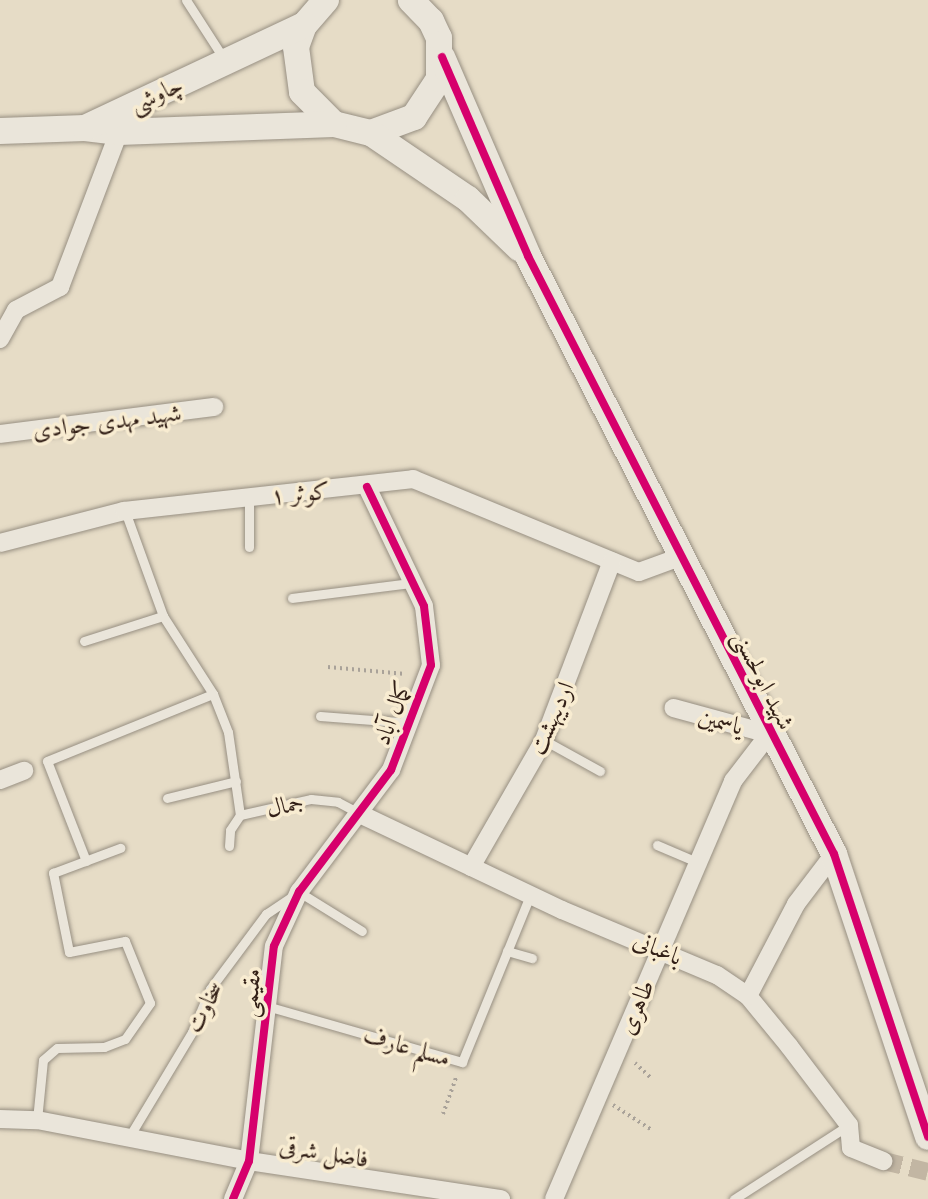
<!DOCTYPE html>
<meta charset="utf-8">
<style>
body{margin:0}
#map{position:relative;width:928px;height:1199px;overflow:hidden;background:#e6dcc6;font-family:"Libre Caslon Text",Amiri,serif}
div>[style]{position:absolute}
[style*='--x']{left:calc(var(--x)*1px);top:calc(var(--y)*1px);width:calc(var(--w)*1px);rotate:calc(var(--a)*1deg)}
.street-tunnel>*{height:18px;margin-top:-9px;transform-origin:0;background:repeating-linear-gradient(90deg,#c2b6a3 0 18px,transparent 0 27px)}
.path>*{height:4px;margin-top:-2px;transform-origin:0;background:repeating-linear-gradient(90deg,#a9a299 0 2px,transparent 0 6px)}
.roads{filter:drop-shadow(0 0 2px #978f82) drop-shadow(0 0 2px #978f82)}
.lane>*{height:9px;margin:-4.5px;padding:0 4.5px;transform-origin:4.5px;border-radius:4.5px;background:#eae5da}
.street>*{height:18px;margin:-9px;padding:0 9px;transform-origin:9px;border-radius:9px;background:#eae5da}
.secondary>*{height:26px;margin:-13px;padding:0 13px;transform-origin:13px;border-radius:13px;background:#eae5da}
.cycleway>*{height:8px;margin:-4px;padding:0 4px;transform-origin:4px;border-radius:4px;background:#d6006c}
span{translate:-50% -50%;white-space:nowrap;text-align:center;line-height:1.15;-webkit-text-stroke:7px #f8ecd1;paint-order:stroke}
.street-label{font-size:24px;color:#321f16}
</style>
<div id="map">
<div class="street-tunnel">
<div style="--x:884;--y:1161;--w:45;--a:14"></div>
</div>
<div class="path">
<div style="--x:328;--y:667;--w:78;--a:5.1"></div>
<div style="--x:635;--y:1063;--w:23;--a:43"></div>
<div style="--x:613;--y:1105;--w:46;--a:32.7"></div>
<div style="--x:443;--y:1114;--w:41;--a:-70.3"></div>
</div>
<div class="roads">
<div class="lane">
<div style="--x:186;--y:0;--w:70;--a:57.2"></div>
<div style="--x:249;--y:497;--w:50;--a:90"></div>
<div style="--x:125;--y:511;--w:112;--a:70.1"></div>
<div style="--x:163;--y:616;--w:93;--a:57.3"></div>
<div style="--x:213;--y:694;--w:41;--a:68.5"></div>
<div style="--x:228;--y:732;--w:84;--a:81.8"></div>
<div style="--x:292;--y:598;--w:119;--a:-7.2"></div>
<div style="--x:84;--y:641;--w:83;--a:-17.6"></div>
<div style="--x:320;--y:716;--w:92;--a:4.4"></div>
<div style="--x:544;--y:740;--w:64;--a:29"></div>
<div style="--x:167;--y:798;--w:71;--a:-13.8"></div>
<div style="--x:657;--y:845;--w:43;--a:23"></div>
<div style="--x:229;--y:846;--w:16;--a:-86"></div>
<div style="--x:230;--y:830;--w:18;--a:-56"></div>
<div style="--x:240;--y:815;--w:73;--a:-12.7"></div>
<div style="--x:311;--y:799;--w:27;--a:6"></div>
<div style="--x:338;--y:802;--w:24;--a:28"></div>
<div style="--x:86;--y:861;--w:107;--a:-111.3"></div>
<div style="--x:47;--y:761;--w:179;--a:-22"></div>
<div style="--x:507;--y:951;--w:26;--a:16"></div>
<div style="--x:270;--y:1007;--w:200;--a:16"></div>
<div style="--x:462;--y:1062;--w:180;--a:-67.8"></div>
<div style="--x:37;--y:1120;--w:60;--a:-84.3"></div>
<div style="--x:43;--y:1060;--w:18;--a:-41"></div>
<div style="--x:57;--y:1048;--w:47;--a:-1.2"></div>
<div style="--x:104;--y:1047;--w:22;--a:-21"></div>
<div style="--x:125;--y:1039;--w:44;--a:-55.2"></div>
<div style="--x:150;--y:1003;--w:67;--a:-112"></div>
<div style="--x:125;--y:941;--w:57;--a:168.9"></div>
<div style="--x:69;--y:952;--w:81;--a:-101.4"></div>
<div style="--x:53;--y:873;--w:72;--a:-20.5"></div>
<div style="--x:129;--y:1137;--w:122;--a:-59"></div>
<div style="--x:192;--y:1032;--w:47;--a:-67.3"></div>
<div style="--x:210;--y:989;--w:94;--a:-53.3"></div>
<div style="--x:266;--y:914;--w:40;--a:-34"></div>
<div style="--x:299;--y:892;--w:74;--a:31.8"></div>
<div style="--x:734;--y:1199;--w:137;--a:-32.8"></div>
</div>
<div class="street">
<div style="--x:0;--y:339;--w:33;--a:-61"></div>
<div style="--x:16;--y:310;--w:50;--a:-27.6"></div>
<div style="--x:60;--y:287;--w:166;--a:-69.2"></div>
<div style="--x:0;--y:434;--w:216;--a:-7.2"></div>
<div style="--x:0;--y:543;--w:128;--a:-14.5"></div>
<div style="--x:124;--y:511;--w:291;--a:-6.3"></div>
<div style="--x:413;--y:479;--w:244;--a:22.4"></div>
<div style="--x:639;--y:572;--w:44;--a:-20.1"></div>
<div style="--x:0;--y:780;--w:26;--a:-21"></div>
<div style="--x:362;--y:815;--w:221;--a:25.4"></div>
<div style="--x:562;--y:910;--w:168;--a:22.8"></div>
<div style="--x:717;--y:975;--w:37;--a:34"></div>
<div style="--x:748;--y:996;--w:65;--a:50.6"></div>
<div style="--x:789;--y:1046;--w:99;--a:52.8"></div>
<div style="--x:849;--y:1125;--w:23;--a:85"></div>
<div style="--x:851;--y:1148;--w:35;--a:22"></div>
<div style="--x:471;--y:867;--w:146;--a:-60.1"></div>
<div style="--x:544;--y:740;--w:191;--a:-69.2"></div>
<div style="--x:748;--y:996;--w:104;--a:-62.4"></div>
<div style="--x:796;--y:904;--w:63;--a:-52.8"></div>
<div style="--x:0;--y:1119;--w:37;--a:2"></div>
<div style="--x:37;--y:1120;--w:216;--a:10.9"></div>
<div style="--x:249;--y:1161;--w:255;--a:8.6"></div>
<div style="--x:233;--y:1199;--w:41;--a:-67.2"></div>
<div style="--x:249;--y:1161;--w:216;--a:-83.4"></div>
<div style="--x:274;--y:946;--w:60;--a:-65.2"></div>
<div style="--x:299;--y:892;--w:153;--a:-53"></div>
<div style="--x:391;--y:770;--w:112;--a:-69.1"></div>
<div style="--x:431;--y:665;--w:59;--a:-96.8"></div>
<div style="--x:424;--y:606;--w:132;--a:-115.6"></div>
<div style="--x:554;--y:1199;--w:455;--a:-66.8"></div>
<div style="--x:733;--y:781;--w:59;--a:-52.5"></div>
<div style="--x:769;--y:734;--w:99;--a:-164.8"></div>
</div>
<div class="secondary">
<div style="--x:326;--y:0;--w:33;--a:131"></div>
<div style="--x:304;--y:25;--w:23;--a:110"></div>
<div style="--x:296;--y:47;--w:45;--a:82.4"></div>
<div style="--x:302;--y:92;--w:45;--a:45"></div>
<div style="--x:334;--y:124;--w:38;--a:14"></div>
<div style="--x:371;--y:133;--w:46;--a:-20.4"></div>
<div style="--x:414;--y:117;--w:45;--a:-56.7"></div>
<div style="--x:439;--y:79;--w:41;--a:-90"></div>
<div style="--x:439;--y:38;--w:19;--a:-115"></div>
<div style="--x:431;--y:21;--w:29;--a:-134"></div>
<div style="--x:442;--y:57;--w:217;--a:66.6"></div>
<div style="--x:528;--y:256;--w:672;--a:62.9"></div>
<div style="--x:834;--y:854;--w:298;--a:71.6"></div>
<div style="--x:85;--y:128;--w:34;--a:7"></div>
<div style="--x:119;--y:132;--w:215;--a:-2.1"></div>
<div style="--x:0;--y:131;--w:85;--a:-2"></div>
<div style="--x:85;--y:128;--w:242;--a:-25.2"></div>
<div style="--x:371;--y:133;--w:117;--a:34.2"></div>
<div style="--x:468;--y:199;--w:71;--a:43.9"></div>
</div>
</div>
<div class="cycleway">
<div style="--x:442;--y:57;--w:217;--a:66.6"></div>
<div style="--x:528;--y:256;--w:672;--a:62.9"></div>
<div style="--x:834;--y:854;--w:298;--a:71.6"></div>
<div style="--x:233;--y:1199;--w:41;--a:-67.2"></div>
<div style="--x:249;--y:1161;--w:216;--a:-83.4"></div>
<div style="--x:274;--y:946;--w:60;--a:-65.2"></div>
<div style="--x:299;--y:892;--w:153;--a:-53"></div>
<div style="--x:391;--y:770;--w:112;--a:-69.1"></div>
<div style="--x:431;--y:665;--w:59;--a:-96.8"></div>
<div style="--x:424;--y:606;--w:132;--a:-115.6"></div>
</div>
<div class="street-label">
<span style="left:156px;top:94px;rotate:-25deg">چاوشی</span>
<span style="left:107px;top:421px;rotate:-7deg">شهید مهدی جوادی</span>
<span style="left:300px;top:493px;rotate:-5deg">کوثر ۱</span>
<span style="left:764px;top:680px;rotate:63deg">شهید ابولحسنی</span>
<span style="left:392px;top:713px;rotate:-69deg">کمال آباد</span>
<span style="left:551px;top:718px;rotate:-66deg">اردیبهشت</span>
<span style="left:721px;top:721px;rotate:15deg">یاسمین</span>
<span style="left:285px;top:805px;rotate:-11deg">جمال</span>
<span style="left:658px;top:948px;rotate:23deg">باغبانی</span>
<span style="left:250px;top:993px;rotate:-85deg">مقیمی</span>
<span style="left:204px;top:1007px;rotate:-63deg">سخاوت</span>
<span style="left:636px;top:1007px;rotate:-67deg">طاهری</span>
<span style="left:407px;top:1046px;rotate:16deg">مسلم عارف</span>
<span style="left:324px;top:1152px;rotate:9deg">فاضل شرقی</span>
</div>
</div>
